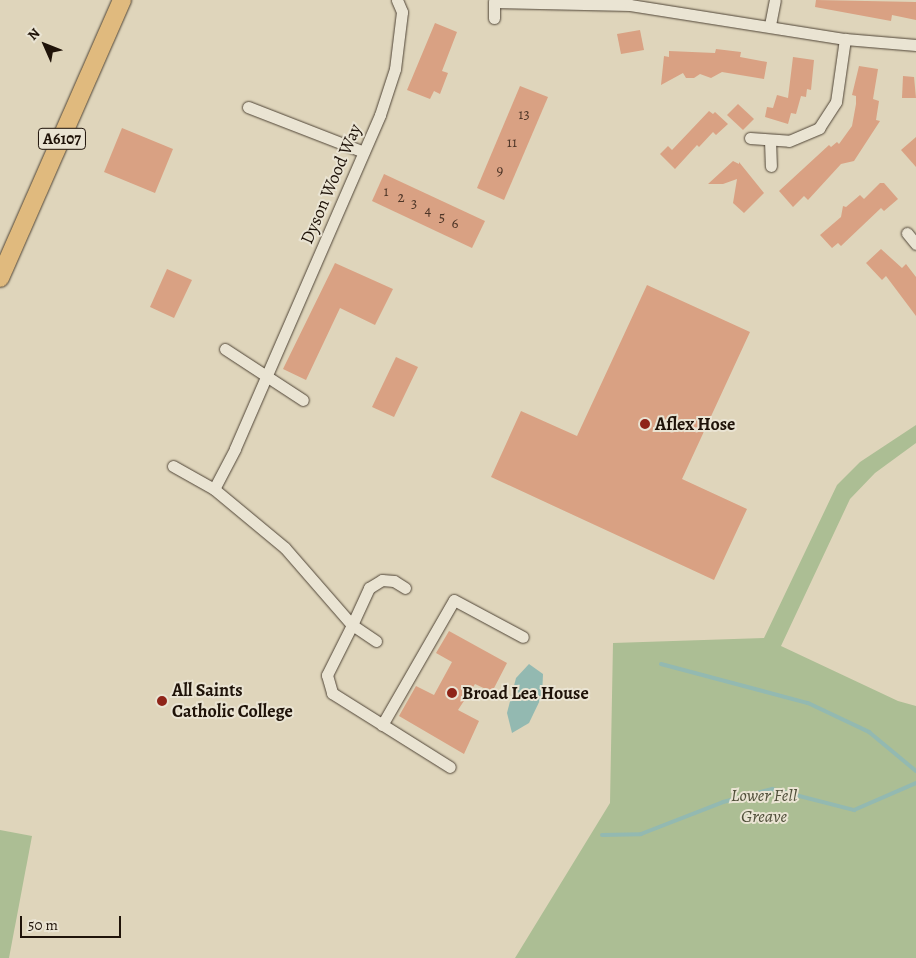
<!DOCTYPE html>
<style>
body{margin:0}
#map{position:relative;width:916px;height:958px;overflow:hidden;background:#dfd5bb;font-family:Alegreya,serif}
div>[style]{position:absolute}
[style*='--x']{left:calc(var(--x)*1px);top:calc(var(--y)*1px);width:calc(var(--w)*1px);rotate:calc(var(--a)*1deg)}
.green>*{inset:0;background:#acbe94}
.water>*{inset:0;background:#93b9b1}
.stream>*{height:4px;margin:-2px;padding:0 2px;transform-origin:2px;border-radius:2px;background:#93b9b1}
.building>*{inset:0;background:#d9a183}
.roads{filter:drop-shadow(0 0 1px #4f4436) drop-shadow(0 0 1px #4f4436)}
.minor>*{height:11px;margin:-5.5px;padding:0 5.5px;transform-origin:5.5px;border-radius:5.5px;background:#eae4d3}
.primary>*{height:18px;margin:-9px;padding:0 9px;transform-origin:9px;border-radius:9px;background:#e0ba7e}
.dots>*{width:14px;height:14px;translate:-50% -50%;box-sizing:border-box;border:2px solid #eae4d3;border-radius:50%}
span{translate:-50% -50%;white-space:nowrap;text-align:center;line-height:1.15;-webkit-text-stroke:4px #eae4d3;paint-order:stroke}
.number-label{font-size:15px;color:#4e3628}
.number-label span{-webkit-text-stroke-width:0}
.shield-label span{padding:1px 4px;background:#eae4d3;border:1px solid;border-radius:4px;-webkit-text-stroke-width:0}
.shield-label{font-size:16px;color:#1f1309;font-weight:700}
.street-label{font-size:18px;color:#1f1309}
.poi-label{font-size:18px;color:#1f1309;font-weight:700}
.left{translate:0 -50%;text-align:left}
.park-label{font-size:18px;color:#504f3a;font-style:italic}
.north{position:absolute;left:20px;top:20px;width:50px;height:50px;-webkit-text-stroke:4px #eae4d3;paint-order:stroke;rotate:314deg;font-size:14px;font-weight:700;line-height:20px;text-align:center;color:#1f1309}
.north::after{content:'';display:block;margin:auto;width:18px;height:22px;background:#1f1309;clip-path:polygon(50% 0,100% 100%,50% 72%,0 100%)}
.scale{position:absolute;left:20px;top:916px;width:101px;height:22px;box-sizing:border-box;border:2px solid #1f1309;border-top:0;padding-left:6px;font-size:15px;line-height:18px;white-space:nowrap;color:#1f1309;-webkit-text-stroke:4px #eae4d3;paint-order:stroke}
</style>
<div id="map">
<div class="green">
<div style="clip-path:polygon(916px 425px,916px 443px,875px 473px,850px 499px,781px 646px,898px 701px,916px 706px,916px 958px,515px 958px,610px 803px,613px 643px,764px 638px,837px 485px,860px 462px)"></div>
<div style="clip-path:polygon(0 830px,32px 836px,9px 958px,0 958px)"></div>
</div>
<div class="water">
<div style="clip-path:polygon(529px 664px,543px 674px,542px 696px,529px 723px,512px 733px,507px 713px,516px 678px)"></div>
</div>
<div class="stream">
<div style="--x:661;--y:664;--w:152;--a:14.9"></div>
<div style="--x:808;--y:703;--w:68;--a:25.4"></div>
<div style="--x:869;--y:732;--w:61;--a:39.7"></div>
<div style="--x:602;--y:835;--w:39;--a:-1"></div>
<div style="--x:641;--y:834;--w:88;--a:-21.3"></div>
<div style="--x:723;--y:802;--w:51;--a:-14.9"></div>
<div style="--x:772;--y:789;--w:85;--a:14.4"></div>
<div style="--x:854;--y:810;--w:68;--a:-23.5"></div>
</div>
<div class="building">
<div style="clip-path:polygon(816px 0,916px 2px,916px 20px,892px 15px,891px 21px,815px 7px)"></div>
<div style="clip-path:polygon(435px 23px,457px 32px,442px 71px,448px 73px,440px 94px,434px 91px,430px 99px,407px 90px)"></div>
<div style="clip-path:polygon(640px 30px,644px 50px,621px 54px,617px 34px)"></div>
<div style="clip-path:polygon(716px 49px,741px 52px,740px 57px,767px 62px,764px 79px,722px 72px,711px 78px,700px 74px,694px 78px,686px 78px,683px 73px,661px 85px,664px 56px,669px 57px,669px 51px,715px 53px)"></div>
<div style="clip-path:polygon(793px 57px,814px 60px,811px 90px,807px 89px,806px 97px,801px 96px,796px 114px,791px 113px,788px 124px,765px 117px,767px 107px,773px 108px,777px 95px,788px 98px)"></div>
<div style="clip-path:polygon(859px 66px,878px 69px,873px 99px,879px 101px,876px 120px,880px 121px,854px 161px,841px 164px,808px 200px,804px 196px,793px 207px,779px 191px,829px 145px,831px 147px,837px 142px,839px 144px,852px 126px,856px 104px,856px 96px,852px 95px)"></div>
<div style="clip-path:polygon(903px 76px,914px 77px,916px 98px,902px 98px)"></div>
<div style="clip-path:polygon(520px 86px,548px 97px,504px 200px,477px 188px)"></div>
<div style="clip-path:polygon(738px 104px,754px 119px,743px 130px,727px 115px)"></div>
<div style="clip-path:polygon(709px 111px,713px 114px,715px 112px,728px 124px,716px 135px,713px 132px,699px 147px,697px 145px,675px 169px,660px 154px,668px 146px,672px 150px)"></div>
<div style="clip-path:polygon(122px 128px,173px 149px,155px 193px,104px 172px)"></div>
<div style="clip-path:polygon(916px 137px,916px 167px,901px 150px)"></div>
<div style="clip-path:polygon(733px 161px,739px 164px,739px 162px,764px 193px,744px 213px,733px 203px,737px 179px,723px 184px,708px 184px)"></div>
<div style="clip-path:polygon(384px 174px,485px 221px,472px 248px,372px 201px)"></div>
<div style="clip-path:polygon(880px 183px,884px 183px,898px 199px,884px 211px,881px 208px,841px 246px,838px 243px,832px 248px,820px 235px,841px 217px,843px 206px,846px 207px,860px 195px,864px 199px)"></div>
<div style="clip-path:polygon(881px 249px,902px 268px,906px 264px,916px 277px,916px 316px,886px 276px,882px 280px,866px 263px)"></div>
<div style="clip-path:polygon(335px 263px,393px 289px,375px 325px,340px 308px,306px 380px,283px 369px)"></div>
<div style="clip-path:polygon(167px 269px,192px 280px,174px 318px,150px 307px)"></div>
<div style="clip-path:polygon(647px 285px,750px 332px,682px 479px,747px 509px,714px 580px,491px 477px,521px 411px,577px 436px)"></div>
<div style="clip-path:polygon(396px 357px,418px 367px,394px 417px,372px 407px)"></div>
<div style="clip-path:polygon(449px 631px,507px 663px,492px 692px,475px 684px,458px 710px,479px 721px,464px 754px,399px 716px,416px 686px,434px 695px,452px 662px,436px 653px)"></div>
</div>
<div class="roads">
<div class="minor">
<div style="--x:397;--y:0;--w:13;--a:67"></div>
<div style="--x:402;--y:12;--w:57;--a:97"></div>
<div style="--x:395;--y:69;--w:48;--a:108.1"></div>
<div style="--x:380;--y:115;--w:364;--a:113.5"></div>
<div style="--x:235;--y:449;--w:45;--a:117.7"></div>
<div style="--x:214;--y:489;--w:92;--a:39.7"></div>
<div style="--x:285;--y:548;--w:102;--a:49"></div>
<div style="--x:352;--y:625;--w:56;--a:116.6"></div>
<div style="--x:327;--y:675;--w:19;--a:74"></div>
<div style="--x:332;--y:693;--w:139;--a:32.1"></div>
<div style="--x:494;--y:18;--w:16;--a:-90"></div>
<div style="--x:494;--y:2;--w:136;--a:1.3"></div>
<div style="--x:630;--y:5;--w:218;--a:9"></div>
<div style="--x:845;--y:39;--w:71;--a:4.8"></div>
<div style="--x:770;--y:25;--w:25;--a:-79"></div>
<div style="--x:248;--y:107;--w:124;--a:21.2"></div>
<div style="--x:750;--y:138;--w:39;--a:4"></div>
<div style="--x:789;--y:141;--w:33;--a:-23"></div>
<div style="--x:819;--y:128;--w:31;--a:-57"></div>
<div style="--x:836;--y:102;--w:64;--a:-81.9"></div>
<div style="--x:770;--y:140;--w:26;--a:88"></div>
<div style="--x:907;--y:233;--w:14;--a:51"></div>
<div style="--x:225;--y:349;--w:93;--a:33.2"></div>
<div style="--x:173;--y:466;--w:47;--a:29.3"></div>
<div style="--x:376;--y:641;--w:29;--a:-146"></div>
<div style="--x:352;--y:625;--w:41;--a:-65.3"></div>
<div style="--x:369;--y:588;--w:15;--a:-32"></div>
<div style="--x:382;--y:580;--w:12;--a:5"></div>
<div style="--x:394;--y:581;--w:13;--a:32"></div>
<div style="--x:382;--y:725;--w:144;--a:-60.1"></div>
<div style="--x:454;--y:600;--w:78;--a:28.2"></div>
</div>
<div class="primary">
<div style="--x:0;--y:278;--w:304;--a:-66.3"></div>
</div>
</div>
<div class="dots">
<div style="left:645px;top:424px;background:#8f2418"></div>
<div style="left:452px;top:693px;background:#8f2418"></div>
<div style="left:162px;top:701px;background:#8f2418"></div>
</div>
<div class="number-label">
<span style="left:524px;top:115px">13</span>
<span style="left:512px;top:143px">11</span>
<span style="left:500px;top:171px">9</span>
<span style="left:386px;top:192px">1</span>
<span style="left:401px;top:198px">2</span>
<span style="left:414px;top:204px">3</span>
<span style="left:428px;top:211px">4</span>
<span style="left:442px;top:218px">5</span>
<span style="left:455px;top:224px">6</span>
</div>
<div class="shield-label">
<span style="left:62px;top:139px">A6107</span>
</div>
<div class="street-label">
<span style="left:331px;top:184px;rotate:-67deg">Dyson Wood Way</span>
</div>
<div class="poi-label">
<span class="left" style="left:655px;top:424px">Aflex Hose</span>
<span class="left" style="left:172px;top:701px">All Saints<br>Catholic College</span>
<span class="left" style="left:462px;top:693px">Broad Lea House</span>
</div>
<div class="park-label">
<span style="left:764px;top:806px">Lower Fell<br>Greave</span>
</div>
<div class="north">N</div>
<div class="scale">50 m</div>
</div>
